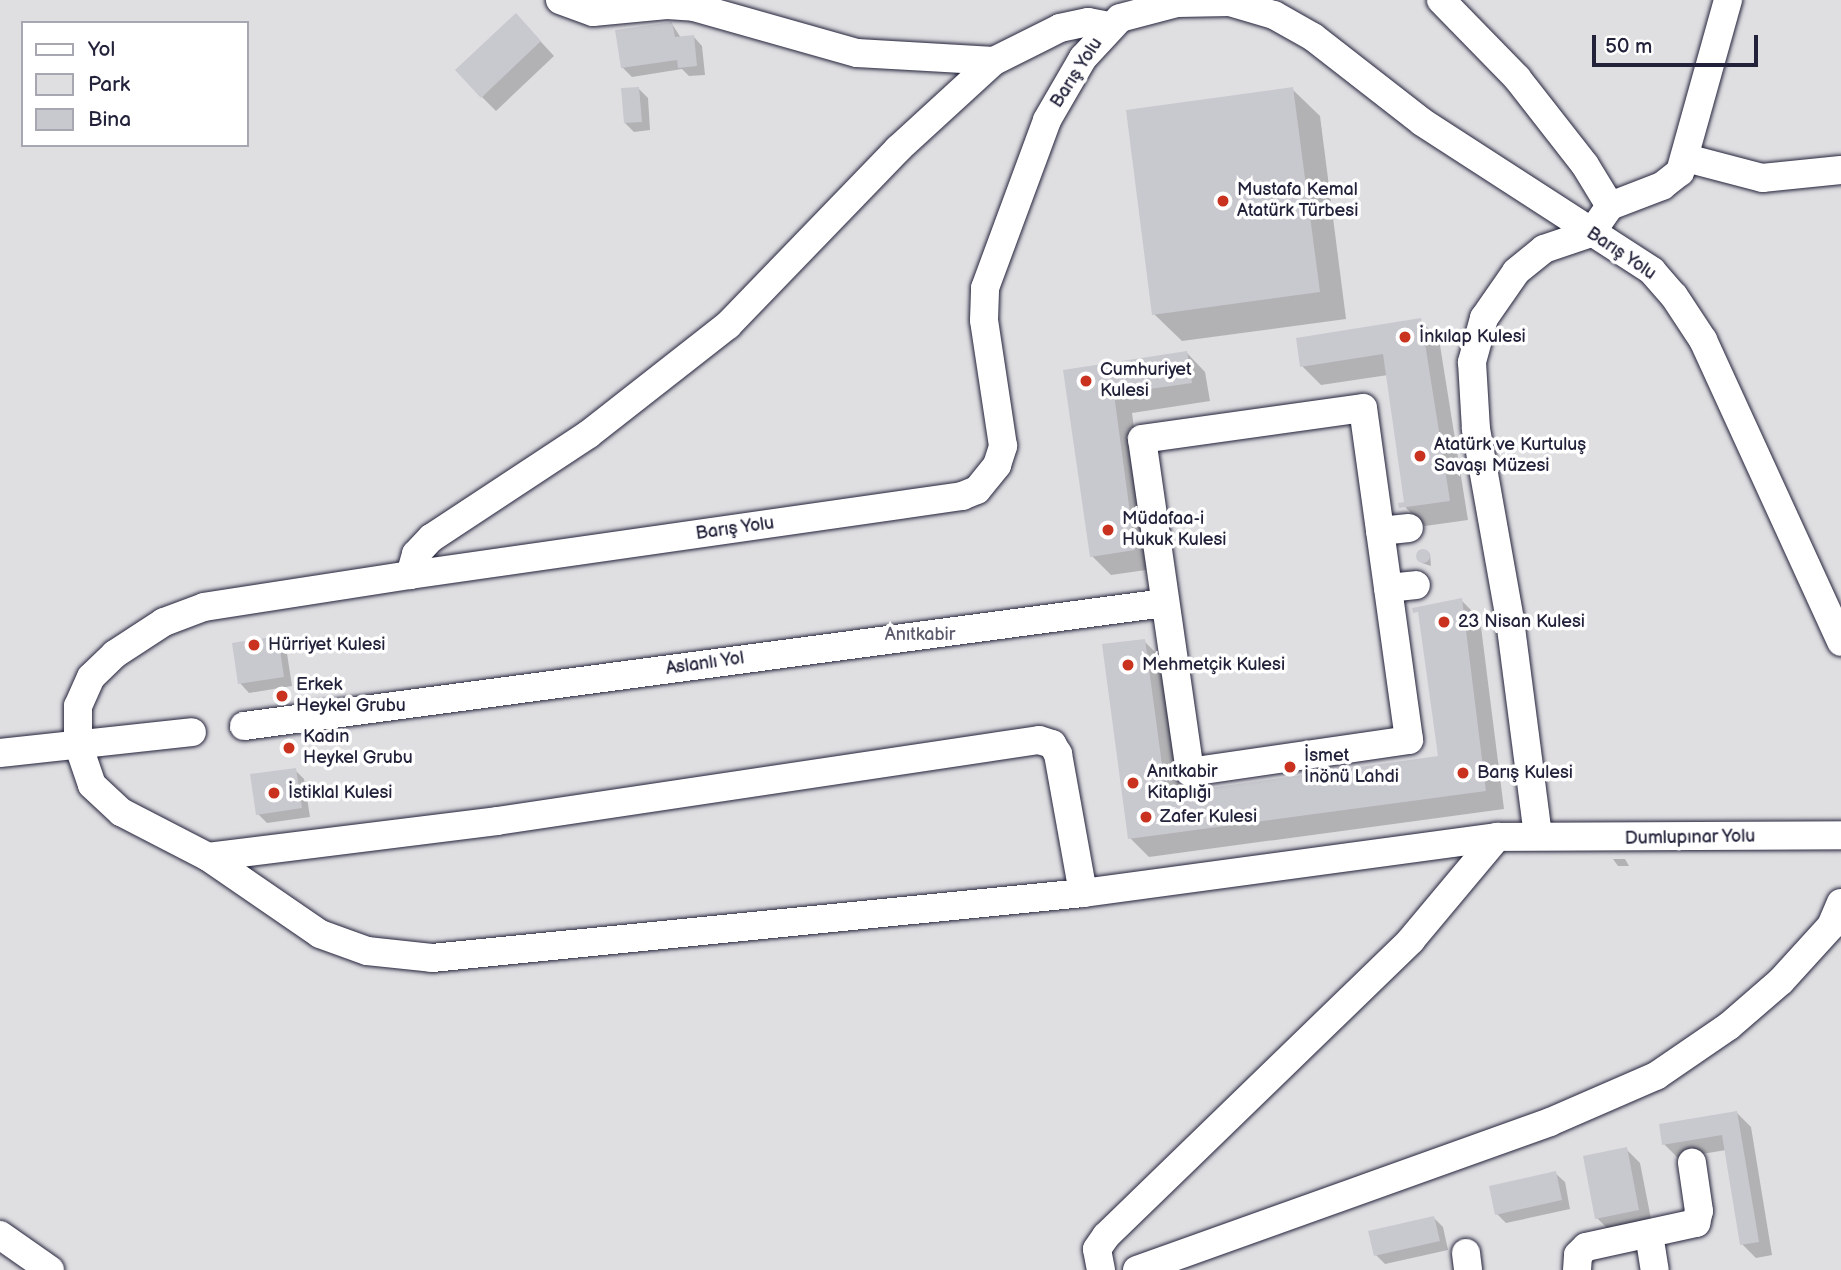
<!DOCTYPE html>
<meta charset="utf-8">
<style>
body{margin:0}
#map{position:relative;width:1841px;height:1270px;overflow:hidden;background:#fff;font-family:"Balsamiq Sans",sans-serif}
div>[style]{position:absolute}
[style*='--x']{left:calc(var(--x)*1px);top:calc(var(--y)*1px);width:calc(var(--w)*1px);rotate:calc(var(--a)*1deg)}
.green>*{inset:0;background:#dfdfe2}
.shadow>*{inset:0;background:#0003}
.building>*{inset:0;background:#c8c8cf}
.round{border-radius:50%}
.roads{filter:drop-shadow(0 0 2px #22223b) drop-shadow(0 0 2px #22223b)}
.minor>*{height:28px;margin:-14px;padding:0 14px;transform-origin:14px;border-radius:14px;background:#fff}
.dots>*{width:19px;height:19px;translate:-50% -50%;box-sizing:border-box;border:4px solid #fff;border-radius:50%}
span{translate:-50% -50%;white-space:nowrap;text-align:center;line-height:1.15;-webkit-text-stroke:7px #fff;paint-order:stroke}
.street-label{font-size:18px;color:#22223b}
.poi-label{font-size:18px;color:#22223b}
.left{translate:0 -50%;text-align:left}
.park-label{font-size:18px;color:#5b5b6d}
.legend{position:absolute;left:21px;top:21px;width:228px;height:126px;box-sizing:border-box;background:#fff;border:2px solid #a7a7b1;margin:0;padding:9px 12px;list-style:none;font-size:21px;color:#22223b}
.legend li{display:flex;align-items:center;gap:14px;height:35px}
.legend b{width:35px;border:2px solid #a7a7b1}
.scale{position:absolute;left:1592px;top:35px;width:166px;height:32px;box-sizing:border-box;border:4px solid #22223b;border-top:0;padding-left:9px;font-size:21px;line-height:24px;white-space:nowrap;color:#22223b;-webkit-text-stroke:5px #fff;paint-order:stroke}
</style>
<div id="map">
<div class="green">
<div style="clip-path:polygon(evenodd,0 0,1841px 0,1841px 1270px,0 1270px,0 0,23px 23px,247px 23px,247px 145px,23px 145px,23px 23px)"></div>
</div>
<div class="shadow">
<div style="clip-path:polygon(672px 24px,681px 38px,693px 36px,702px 46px,705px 75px,689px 76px,682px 69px,632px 77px,622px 67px)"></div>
<div style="clip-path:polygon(530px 30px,554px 56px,496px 111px,482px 97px)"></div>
<div style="clip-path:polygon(639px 89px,648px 98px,650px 130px,634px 132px,625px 123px)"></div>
<div style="clip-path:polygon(1292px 89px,1320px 116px,1346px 319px,1182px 341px,1154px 314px)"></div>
<div style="clip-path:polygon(1420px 320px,1439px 339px,1468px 520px,1425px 526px,1406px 508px,1388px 375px,1321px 385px,1302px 366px)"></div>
<div style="clip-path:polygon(1187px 353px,1205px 372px,1210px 401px,1132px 413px,1153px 569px,1111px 575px,1092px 556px,1065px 372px)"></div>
<div style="clip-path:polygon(1426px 550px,1430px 554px,1431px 566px,1422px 563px,1419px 551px)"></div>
<div style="clip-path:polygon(1461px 600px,1480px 619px,1504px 809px,1149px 857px,1130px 838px,1144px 641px,1163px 660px,1181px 794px,1440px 758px)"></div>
<div style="clip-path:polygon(277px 638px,286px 647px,292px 686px,249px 693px,240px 683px)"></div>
<div style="clip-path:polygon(295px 770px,304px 779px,310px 817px,267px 823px,258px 814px)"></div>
<div style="clip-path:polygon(1613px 859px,1625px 859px,1629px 866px,1618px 866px)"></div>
<div style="clip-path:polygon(1737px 1113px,1751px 1127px,1772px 1255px,1756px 1258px,1742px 1244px,1726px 1150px,1678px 1158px,1664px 1144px)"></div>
<div style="clip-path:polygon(1626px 1149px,1640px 1163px,1652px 1224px,1611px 1232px,1597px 1218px)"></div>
<div style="clip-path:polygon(1555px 1173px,1565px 1182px,1570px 1209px,1506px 1223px,1497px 1214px)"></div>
<div style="clip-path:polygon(1434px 1218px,1443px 1227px,1448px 1250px,1385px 1264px,1376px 1255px)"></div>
</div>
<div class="building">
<div style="clip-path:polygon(516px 13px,541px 41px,481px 98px,455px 70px)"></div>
<div style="clip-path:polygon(672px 22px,675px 37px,694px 35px,697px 66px,678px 68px,677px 60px,621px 68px,615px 30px)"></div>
<div style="clip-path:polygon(639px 87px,642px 122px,624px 123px,621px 88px)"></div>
<div style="clip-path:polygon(1293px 87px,1320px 292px,1152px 315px,1126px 110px)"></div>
<div style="clip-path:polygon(1421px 318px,1450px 501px,1399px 508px,1398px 503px,1404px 502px,1383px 354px,1300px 367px,1296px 338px)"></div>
<div style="clip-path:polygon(1187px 351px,1192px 383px,1114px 394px,1135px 550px,1090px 557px,1063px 370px)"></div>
<div class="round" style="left:1416px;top:549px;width:14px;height:14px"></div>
<div style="clip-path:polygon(1462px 598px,1486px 791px,1128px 839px,1102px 644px,1145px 639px,1166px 794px,1438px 756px,1418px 612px,1413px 613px,1412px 608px)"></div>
<div style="clip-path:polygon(278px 636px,284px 677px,238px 684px,232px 643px)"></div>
<div style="clip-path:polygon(296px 768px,302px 808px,256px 815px,250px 774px)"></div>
<div style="clip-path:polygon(1737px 1111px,1759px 1242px,1740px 1245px,1722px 1135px,1662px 1145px,1659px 1124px)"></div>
<div style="clip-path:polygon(1627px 1147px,1639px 1210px,1595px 1219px,1583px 1156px)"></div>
<div style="clip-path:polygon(1556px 1171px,1562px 1200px,1495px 1215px,1489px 1186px)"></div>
<div style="clip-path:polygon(1434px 1216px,1440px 1241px,1374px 1256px,1368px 1231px)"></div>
</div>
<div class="roads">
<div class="minor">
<div style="--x:560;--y:0;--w:35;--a:20"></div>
<div style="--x:593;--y:12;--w:74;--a:-5.4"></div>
<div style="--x:667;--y:5;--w:27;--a:4"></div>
<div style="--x:694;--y:7;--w:169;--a:15.8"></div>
<div style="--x:857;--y:53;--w:137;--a:3.3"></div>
<div style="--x:1441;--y:0;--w:109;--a:45.7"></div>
<div style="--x:1517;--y:78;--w:110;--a:52"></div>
<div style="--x:1585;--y:165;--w:48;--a:58.6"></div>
<div style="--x:1610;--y:206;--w:33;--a:125"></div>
<div style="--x:1591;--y:233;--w:50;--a:161.2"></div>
<div style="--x:1544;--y:249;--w:36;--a:141"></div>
<div style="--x:1516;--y:272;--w:56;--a:124.8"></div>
<div style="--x:1484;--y:318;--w:46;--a:105.3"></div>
<div style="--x:1472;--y:362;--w:67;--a:86.6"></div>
<div style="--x:1476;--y:429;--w:194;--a:79.9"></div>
<div style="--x:1510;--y:620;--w:217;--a:82.6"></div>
<div style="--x:1109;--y:26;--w:21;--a:-169"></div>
<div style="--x:1088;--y:22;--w:29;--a:168"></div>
<div style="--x:1060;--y:28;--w:74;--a:153.4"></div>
<div style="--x:994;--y:61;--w:130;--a:137.5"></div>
<div style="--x:898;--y:149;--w:245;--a:134"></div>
<div style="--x:728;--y:325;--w:177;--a:141.9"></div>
<div style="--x:589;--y:434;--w:189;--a:146.6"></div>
<div style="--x:431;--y:538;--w:22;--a:133"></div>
<div style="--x:416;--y:554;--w:22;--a:106"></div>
<div style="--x:410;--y:575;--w:208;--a:171.2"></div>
<div style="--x:204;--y:607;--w:43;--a:159.4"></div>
<div style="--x:164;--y:622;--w:59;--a:146.9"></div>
<div style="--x:115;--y:654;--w:33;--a:136"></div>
<div style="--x:91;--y:677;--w:32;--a:114"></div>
<div style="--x:78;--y:706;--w:38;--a:90"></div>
<div style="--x:78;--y:744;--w:43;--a:71.1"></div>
<div style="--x:92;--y:785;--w:40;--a:43"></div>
<div style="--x:121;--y:812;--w:98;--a:27.3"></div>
<div style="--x:208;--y:857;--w:136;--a:34.5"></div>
<div style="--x:320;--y:934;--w:50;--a:19.9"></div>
<div style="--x:367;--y:951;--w:65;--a:6.1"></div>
<div style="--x:432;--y:958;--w:654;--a:-5.7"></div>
<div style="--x:1083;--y:893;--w:418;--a:-7.7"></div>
<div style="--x:1497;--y:837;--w:344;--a:-0.3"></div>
<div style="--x:1686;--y:158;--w:79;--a:14.7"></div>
<div style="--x:1762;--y:178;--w:79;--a:-5.8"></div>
<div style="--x:1610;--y:206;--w:56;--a:-21"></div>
<div style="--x:1662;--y:186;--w:23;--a:-38"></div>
<div style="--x:1680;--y:172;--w:179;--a:-74.4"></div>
<div style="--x:1363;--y:408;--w:335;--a:82.1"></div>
<div style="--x:1409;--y:740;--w:221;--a:171.7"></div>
<div style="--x:1190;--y:772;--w:336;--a:-98.2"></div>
<div style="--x:1142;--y:439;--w:223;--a:-8"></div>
<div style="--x:1380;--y:531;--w:29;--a:-6"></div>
<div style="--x:410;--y:575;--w:558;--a:-8.14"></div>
<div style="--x:962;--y:496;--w:16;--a:-22"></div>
<div style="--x:977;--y:490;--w:32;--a:-51"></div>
<div style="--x:997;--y:465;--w:20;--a:-72"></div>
<div style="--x:1003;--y:446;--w:127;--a:-98.6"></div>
<div style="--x:984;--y:320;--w:32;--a:-88"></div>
<div style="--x:985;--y:288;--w:179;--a:-69.7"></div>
<div style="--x:1047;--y:120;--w:72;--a:-59.9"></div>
<div style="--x:1083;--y:58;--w:54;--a:-47.2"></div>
<div style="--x:1120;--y:18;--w:59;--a:-14.7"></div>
<div style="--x:1177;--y:3;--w:53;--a:-1.1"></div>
<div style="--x:1230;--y:2;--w:46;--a:16.5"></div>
<div style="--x:1274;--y:15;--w:45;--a:29.4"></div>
<div style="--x:1313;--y:37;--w:138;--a:37.9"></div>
<div style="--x:1422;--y:122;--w:274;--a:32.9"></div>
<div style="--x:1652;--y:271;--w:33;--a:49"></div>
<div style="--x:1674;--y:296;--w:53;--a:56.6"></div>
<div style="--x:1703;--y:340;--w:332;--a:65.4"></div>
<div style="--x:1388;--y:588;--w:28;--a:-6"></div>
<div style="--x:244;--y:726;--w:929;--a:-7.61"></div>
<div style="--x:0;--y:753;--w:193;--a:-6.2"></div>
<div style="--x:208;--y:857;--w:291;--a:-7.1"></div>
<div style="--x:497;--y:821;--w:548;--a:-8.5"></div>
<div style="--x:1039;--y:740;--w:14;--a:17"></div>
<div style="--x:1052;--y:744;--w:12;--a:59"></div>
<div style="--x:1058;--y:754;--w:141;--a:79.8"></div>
<div style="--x:1649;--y:1234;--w:36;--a:81"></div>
<div style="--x:0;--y:1235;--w:61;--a:35"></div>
<div style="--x:1466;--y:1253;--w:17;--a:83"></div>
<div style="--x:1101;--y:1270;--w:21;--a:-101"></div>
<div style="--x:1097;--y:1249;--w:16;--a:-55"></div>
<div style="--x:1106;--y:1236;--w:425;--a:-44.1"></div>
<div style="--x:1411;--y:940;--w:134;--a:-50.1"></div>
<div style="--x:1137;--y:1270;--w:439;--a:-19.7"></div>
<div style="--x:1550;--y:1122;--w:116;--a:-23.5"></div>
<div style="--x:1656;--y:1076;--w:88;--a:-34.4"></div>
<div style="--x:1729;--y:1026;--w:69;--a:-40.9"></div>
<div style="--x:1781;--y:981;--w:74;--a:-47.7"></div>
<div style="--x:1831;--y:926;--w:25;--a:-67"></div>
<div style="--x:1577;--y:1270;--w:15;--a:-86"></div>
<div style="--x:1578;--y:1255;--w:11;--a:-45"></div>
<div style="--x:1586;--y:1247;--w:113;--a:-12.3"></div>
<div style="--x:1696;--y:1223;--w:12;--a:-76"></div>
<div style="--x:1699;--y:1211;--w:49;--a:-98.3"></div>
</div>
</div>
<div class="dots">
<div style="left:1223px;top:201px;background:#c8321e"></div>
<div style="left:1405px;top:337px;background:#c8321e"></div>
<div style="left:1086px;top:381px;background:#c8321e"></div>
<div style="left:1420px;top:456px;background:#c8321e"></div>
<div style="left:1108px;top:530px;background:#c8321e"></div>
<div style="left:1444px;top:622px;background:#c8321e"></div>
<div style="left:254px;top:645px;background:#c8321e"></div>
<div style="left:1128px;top:665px;background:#c8321e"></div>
<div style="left:282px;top:696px;background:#c8321e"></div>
<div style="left:289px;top:748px;background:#c8321e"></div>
<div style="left:1290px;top:767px;background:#c8321e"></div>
<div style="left:1463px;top:773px;background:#c8321e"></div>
<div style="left:1133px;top:783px;background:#c8321e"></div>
<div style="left:274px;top:793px;background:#c8321e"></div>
<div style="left:1146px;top:817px;background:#c8321e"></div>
</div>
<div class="street-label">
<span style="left:1077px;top:73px;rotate:-57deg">Barış Yolu</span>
<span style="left:1621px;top:254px;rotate:34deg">Barış Yolu</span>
<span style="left:735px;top:529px;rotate:-8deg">Barış Yolu</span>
<span style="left:705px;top:664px;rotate:-8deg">Aslanlı Yol</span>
<span style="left:1690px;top:838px;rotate:-1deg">Dumlupınar Yolu</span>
</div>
<div class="poi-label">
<span class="left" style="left:1237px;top:201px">Mustafa Kemal<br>Atatürk Türbesi</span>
<span class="left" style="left:1419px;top:337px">İnkılap Kulesi</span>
<span class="left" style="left:1100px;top:381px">Cumhuriyet<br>Kulesi</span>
<span class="left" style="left:1434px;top:456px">Atatürk ve Kurtuluş<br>Savaşı Müzesi</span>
<span class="left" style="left:1122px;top:530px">Müdafaa-i<br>Hukuk Kulesi</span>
<span class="left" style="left:1458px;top:622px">23 Nisan Kulesi</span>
<span class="left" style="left:268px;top:645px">Hürriyet Kulesi</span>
<span class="left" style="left:1142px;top:665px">Mehmetçik Kulesi</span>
<span class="left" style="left:296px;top:696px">Erkek<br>Heykel Grubu</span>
<span class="left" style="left:303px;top:748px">Kadın<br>Heykel Grubu</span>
<span class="left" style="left:1304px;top:767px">İsmet<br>İnönü Lahdi</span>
<span class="left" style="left:1147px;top:783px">Anıtkabir<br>Kitaplığı</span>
<span class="left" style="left:1477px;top:773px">Barış Kulesi</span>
<span class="left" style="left:288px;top:793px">İstiklal Kulesi</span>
<span class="left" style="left:1160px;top:817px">Zafer Kulesi</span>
</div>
<div class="park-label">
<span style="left:920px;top:635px">Anıtkabir</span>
</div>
<ul class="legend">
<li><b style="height:9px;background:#fff"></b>Yol</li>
<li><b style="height:19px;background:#dfdfe2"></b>Park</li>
<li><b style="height:19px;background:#c8c8cf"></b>Bina</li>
</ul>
<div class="scale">50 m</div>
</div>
